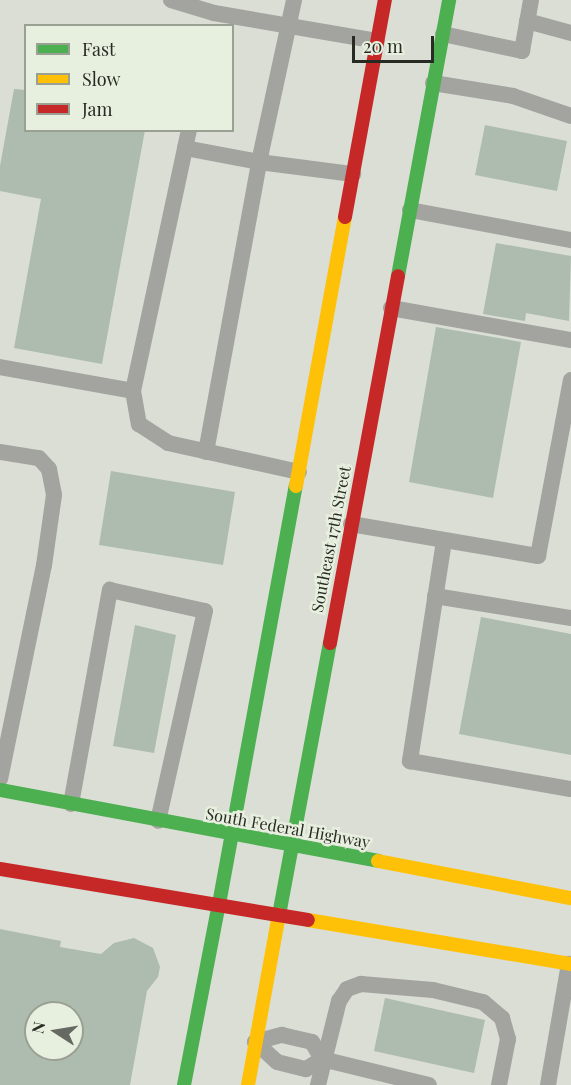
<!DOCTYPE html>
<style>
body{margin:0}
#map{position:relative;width:571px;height:1085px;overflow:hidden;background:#daded5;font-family:"Playfair Display",serif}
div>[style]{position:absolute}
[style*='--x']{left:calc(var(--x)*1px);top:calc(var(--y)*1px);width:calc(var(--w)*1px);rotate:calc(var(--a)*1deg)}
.building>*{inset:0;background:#adbcaf}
.lane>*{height:16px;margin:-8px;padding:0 8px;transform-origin:8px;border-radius:8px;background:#a3a39f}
.fast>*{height:14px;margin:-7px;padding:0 7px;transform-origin:7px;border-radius:7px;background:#4caf50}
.slow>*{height:14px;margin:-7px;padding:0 7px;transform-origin:7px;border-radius:7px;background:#ffc107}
.jam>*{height:14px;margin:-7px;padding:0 7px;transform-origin:7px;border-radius:7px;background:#c62828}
span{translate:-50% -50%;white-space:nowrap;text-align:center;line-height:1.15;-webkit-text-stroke:5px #e7efde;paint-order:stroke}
.street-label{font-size:16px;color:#282a24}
.legend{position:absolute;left:24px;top:24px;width:210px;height:108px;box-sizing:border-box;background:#e7efde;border:2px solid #9ba094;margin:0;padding:8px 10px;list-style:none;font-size:18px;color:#282a24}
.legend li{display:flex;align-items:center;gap:12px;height:30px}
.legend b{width:30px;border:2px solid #9ba094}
.north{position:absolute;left:24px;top:1001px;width:60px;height:60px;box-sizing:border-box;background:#e7efde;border:2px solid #9ba094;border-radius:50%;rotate:282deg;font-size:16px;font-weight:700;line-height:24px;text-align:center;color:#282a24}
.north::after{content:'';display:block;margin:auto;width:21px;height:27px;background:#666962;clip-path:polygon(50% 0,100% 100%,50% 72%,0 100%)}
.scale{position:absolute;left:352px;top:36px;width:82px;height:27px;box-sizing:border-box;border:3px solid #282a24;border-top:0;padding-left:8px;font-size:18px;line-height:21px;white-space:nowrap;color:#282a24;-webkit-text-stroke:4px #e7efde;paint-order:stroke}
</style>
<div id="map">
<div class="building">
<div style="clip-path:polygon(14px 89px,26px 90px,26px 130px,145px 130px,102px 364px,14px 348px,41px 199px,0 191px,0 166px)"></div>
<div style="clip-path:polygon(485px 125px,567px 141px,557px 191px,475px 175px)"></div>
<div style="clip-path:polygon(496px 243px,571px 256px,569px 321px,526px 313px,525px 321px,483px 314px)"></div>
<div style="clip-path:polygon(436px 327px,521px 342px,493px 498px,409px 482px)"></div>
<div style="clip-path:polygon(111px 471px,235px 492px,223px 565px,99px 545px)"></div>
<div style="clip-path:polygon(481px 617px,571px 634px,571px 755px,459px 734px)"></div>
<div style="clip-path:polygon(135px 625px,176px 635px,154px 753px,113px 746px)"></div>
<div style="clip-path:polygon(evenodd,0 929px,61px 941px,60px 947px,101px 954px,114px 943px,134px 938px,153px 948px,160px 967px,158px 977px,147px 991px,130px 1085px,0 1085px,0 929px,36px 1013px,72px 1013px,72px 1049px,36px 1049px,36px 1013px)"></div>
<div style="clip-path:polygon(385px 998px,485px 1020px,474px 1073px,374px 1051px)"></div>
</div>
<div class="lane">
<div style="--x:171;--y:0;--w:45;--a:16.8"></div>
<div style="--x:214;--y:13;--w:165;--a:9.7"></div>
<div style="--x:527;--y:21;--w:46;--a:15.3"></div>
<div style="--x:443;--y:34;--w:81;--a:12.1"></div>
<div style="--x:522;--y:51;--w:52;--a:-80"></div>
<div style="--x:433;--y:83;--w:81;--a:9.2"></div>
<div style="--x:513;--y:96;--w:61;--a:19"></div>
<div style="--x:185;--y:148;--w:75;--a:10.7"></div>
<div style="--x:259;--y:162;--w:166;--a:-77.8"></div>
<div style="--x:410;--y:210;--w:164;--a:10.6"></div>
<div style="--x:391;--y:308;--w:183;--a:10.1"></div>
<div style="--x:0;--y:367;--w:135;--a:10.2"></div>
<div style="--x:133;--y:391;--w:267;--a:-77.9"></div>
<div style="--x:133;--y:391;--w:34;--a:80"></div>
<div style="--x:139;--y:424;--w:35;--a:33"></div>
<div style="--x:168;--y:443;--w:134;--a:12.5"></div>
<div style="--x:0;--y:452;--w:39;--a:9"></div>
<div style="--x:39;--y:458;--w:15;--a:48"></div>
<div style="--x:49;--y:469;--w:26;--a:79"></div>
<div style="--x:54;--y:495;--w:71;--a:98.1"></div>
<div style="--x:44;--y:565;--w:218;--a:101.6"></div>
<div style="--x:206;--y:452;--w:295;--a:-79.6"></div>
<div style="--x:259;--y:162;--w:95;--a:7.3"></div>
<div style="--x:351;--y:524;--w:190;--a:9.7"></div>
<div style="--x:538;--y:556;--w:179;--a:-79.4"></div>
<div style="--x:444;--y:541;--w:223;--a:98.8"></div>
<div style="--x:410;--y:761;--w:163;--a:9.9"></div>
<div style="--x:435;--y:596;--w:138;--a:9.2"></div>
<div style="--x:71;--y:804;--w:218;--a:-79.7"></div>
<div style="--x:110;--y:590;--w:97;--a:12.5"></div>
<div style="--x:205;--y:611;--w:215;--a:102.6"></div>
<div style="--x:255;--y:1042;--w:30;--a:42"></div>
<div style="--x:277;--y:1062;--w:30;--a:14"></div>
<div style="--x:306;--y:1069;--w:19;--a:-32"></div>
<div style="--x:322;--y:1059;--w:110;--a:13.7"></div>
<div style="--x:255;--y:1042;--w:28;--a:-15"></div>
<div style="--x:282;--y:1035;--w:31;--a:13"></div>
<div style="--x:312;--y:1042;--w:20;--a:60"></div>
<div style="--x:318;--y:1085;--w:87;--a:-76"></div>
<div style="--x:339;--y:1001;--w:14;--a:-56"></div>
<div style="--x:347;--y:989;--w:15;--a:-20"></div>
<div style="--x:361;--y:984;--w:72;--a:4.8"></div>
<div style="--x:433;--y:990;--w:51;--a:13.5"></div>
<div style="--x:483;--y:1002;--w:25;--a:40"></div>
<div style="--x:502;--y:1018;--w:22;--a:74"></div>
<div style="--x:508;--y:1039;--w:47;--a:101.1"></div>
<div style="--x:548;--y:1085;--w:123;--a:-80.2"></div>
</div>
<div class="fast">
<div style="--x:398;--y:276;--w:281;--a:-79.5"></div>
<div style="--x:0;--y:790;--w:385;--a:10.6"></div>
<div style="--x:219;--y:904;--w:425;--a:-79.6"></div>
<div style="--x:279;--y:915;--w:277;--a:-79.4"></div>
<div style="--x:184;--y:1085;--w:184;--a:-79.1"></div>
</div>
<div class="slow">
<div style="--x:296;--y:486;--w:273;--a:-79.7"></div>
<div style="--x:378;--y:861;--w:197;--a:10.9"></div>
<div style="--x:308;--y:920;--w:267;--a:9.5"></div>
<div style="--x:248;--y:1085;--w:173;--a:-79.7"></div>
</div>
<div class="jam">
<div style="--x:345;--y:217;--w:221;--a:-79.6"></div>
<div style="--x:330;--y:643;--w:373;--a:-79.5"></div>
<div style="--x:0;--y:869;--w:312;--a:9.4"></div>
</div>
<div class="street-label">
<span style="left:331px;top:539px;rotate:-79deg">Southeast 17th Street</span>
<span style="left:288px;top:828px;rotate:10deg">South Federal Highway</span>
</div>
<ul class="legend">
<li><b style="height:8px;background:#4caf50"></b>Fast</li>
<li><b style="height:8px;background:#ffc107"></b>Slow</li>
<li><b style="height:8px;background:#c62828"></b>Jam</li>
</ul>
<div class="north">N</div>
<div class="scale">20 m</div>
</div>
